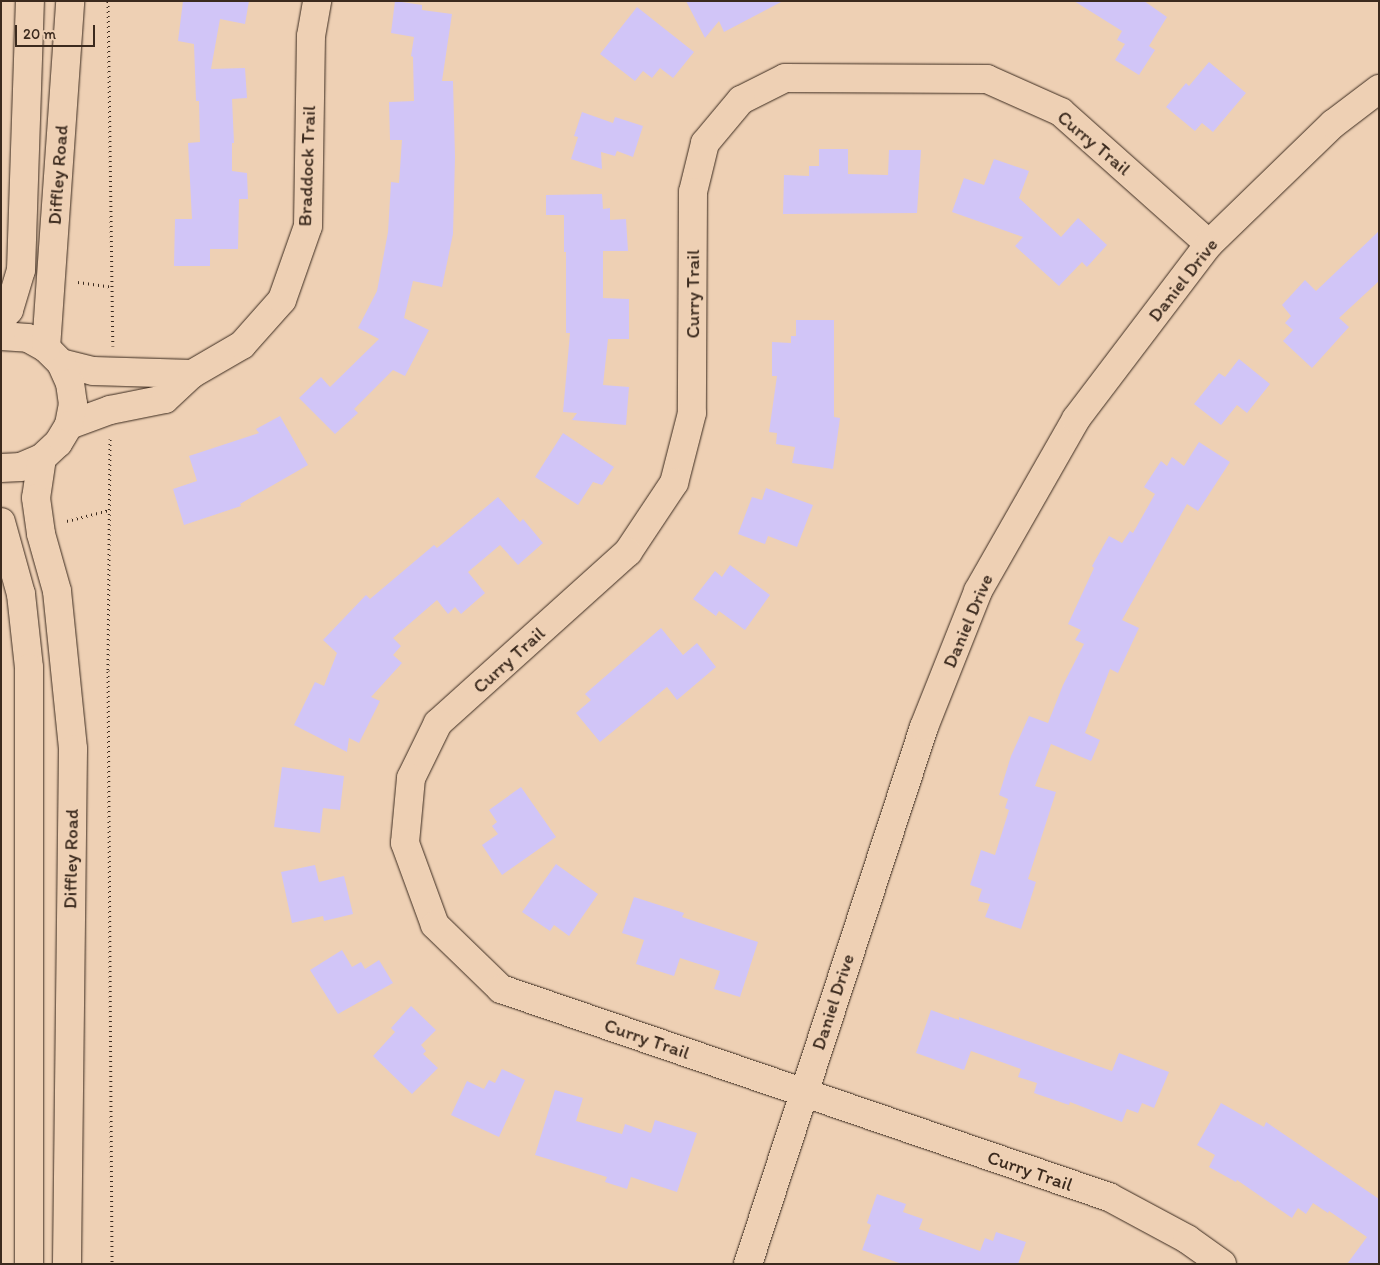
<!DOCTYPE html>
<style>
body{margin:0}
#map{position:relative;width:1380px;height:1265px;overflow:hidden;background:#eed0b4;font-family:Itim,sans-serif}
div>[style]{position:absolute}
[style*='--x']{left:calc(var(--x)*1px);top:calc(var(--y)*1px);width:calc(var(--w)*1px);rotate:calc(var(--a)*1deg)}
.building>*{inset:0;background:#d1c5f7}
.path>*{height:3px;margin-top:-1.5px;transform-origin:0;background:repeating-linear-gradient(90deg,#3b2a1e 0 1px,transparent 0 5px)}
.roads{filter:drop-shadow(0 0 1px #3b2a1e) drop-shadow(0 0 1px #3b2a1e)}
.minor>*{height:28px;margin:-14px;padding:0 14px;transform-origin:14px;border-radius:14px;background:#eed0b4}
.secondary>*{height:28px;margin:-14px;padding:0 14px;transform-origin:14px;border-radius:14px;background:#eed0b4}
span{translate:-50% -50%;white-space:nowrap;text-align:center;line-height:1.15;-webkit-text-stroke:5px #eed0b4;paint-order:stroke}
.street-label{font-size:19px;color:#3b2a1e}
.frame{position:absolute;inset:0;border:2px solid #3b2a1e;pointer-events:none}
.scale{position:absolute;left:15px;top:25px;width:80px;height:22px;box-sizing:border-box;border:2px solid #3b2a1e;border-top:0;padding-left:6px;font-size:15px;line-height:18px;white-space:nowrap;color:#3b2a1e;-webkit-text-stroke:4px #eed0b4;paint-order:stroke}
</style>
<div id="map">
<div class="building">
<div style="clip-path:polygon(183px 1px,249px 1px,245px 24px,220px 19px,211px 69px,245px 68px,247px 98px,232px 99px,234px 143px,232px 143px,232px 171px,247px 173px,248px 199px,239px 199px,238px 249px,210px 249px,210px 266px,174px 266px,175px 219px,192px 219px,188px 143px,200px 142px,199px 101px,196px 101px,194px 44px,178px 41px)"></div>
<div style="clip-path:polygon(395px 1px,422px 5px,422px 10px,452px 14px,442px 81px,453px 81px,455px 157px,453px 234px,442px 287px,413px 281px,404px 318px,429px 330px,405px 376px,393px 370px,354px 409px,358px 413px,335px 434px,299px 398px,321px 377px,330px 387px,379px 339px,358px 328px,377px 291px,388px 232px,391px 182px,399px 183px,402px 140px,390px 140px,389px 102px,414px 101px,413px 57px,411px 56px,414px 37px,391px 33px)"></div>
<div style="clip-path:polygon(686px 1px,783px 1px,724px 32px,719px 21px,705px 38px)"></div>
<div style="clip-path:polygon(1074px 1px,1144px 1px,1167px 17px,1149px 46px,1155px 50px,1139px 75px,1115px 60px,1125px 44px,1117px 40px,1122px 31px)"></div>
<div style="clip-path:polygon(637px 7px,694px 52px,673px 78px,660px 68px,652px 78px,643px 71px,635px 81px,600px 54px)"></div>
<div style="clip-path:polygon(1209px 62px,1246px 93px,1213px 132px,1202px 123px,1195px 131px,1166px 107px,1186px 83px,1189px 86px)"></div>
<div style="clip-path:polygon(582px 112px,613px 123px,615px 117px,643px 126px,633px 157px,617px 151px,615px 156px,601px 152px,602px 169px,571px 159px,578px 137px,574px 136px)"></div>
<div style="clip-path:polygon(819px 149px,848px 149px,848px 174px,888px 175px,889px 150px,921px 150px,917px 213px,783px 214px,784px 175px,809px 176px,809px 166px,819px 166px)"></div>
<div style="clip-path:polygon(994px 159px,1029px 171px,1019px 198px,1061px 237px,1078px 218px,1107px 245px,1087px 267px,1082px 262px,1059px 286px,1015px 246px,1023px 237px,952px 212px,964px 178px,984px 185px)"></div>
<div style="clip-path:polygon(602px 194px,603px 209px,610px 208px,610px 220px,626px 219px,628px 251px,603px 251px,603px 298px,629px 299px,629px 339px,608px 339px,603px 385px,629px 387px,626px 425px,572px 420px,577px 413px,563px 412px,570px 333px,566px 333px,566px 252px,564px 252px,564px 215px,546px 215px,546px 195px)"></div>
<div style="clip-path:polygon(1379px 231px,1379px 281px,1339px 318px,1349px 327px,1312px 368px,1283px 341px,1293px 330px,1285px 323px,1291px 316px,1282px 305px,1305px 280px,1316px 291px)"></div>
<div style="clip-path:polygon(796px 320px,834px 320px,834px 417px,840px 418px,833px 469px,792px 463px,795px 447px,776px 444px,777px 433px,769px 432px,777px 376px,772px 376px,772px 342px,791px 343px,791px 336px,796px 336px)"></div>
<div style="clip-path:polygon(1239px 359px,1270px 384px,1247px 413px,1237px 405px,1221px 425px,1194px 404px,1219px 373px,1225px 377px)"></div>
<div style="clip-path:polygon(280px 416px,308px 465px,240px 504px,241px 506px,184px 525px,173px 489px,197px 481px,189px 456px,259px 433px,256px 429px)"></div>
<div style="clip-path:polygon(563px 433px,614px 467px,602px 485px,593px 482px,578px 505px,535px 477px)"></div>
<div style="clip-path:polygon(1199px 442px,1230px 462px,1198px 511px,1187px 504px,1122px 620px,1139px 628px,1118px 673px,1110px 669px,1085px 733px,1100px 740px,1091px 761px,1051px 744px,1035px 786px,1056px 792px,1028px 879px,1036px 882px,1021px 929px,985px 917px,990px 904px,978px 901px,982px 889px,970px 885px,981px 850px,995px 855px,1009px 810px,1005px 808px,1008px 799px,999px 795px,1011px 756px,1029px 716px,1048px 723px,1063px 685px,1084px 644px,1075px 640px,1081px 630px,1068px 624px,1094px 568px,1092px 566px,1109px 536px,1122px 543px,1130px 531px,1133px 533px,1155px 494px,1144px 487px,1161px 461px,1167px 466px,1172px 457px,1184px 466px)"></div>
<div style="clip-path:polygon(766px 488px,813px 505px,797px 547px,768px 536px,765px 544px,738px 534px,752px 497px,762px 500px)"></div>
<div style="clip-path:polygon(498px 497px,520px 522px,523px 519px,543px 543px,518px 565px,500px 545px,468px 572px,485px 593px,461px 614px,455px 607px,448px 614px,437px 600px,393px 638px,401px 646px,393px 655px,402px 663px,371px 697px,380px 701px,359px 743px,349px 738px,347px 752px,294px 725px,315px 682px,324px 686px,337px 653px,323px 640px,366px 595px,370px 599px,434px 545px,437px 548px)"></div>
<div style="clip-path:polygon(730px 565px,770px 595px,745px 630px,719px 611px,716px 616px,693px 599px,715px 571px,722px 577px)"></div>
<div style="clip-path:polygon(661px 628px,683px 655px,697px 643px,716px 667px,677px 700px,667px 687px,600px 742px,576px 713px,591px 700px,585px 694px)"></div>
<div style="clip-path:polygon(282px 767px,344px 776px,340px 810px,323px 808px,320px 833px,274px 827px)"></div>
<div style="clip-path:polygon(521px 787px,556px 837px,502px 875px,482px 845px,498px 834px,492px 826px,497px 822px,489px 810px)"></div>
<div style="clip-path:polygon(556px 864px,598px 894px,569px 936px,554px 925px,550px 931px,522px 912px)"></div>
<div style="clip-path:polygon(315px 865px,319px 882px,344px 876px,353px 914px,324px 921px,323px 916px,292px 923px,281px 872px)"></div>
<div style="clip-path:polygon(634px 897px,684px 913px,682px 917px,758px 942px,740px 997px,714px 989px,720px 971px,680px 958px,674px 976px,636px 964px,644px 940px,622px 933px)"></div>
<div style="clip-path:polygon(342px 950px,352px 967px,361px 962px,365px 969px,379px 960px,393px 983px,338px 1014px,310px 970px)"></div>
<div style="clip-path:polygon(411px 1006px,436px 1030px,421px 1045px,426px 1051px,423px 1054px,438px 1068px,412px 1094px,373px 1056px,395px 1032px,391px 1028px)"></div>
<div style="clip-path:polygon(931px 1010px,959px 1020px,959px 1017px,1112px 1071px,1119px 1053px,1169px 1072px,1154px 1108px,1142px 1103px,1138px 1113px,1127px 1109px,1122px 1122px,1070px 1102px,1069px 1105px,1034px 1093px,1037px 1083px,1018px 1077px,1021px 1069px,971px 1051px,964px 1070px,916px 1053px)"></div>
<div style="clip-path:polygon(502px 1069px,525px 1080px,499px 1137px,451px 1115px,467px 1081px,484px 1089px,489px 1080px,495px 1083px)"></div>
<div style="clip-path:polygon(555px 1090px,583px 1098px,576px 1121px,622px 1134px,625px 1124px,651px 1133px,655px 1120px,697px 1133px,677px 1192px,631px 1177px,627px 1189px,605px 1182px,607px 1177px,535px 1155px)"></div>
<div style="clip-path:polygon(1221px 1103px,1264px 1127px,1266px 1122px,1379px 1199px,1379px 1264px,1347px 1264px,1367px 1237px,1329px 1211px,1328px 1213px,1313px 1203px,1306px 1214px,1298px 1208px,1292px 1218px,1237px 1180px,1236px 1182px,1209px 1167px,1215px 1155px,1197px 1145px)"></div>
<div style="clip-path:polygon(877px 1194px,906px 1204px,903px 1212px,923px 1219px,919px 1229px,980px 1251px,985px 1238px,993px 1241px,996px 1232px,1026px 1242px,1018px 1264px,902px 1264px,862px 1250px,871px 1225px,867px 1223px)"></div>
</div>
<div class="path">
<div style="--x:108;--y:1;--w:345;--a:89.2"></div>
<div style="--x:78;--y:282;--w:34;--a:8"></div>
<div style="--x:110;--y:439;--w:232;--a:90.5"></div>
<div style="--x:108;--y:671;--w:593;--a:89.61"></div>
<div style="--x:67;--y:521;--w:43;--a:-14.7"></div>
</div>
<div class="roads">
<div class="minor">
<div style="--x:1209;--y:244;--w:198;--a:-138.3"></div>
<div style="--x:1061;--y:112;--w:81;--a:-156"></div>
<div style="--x:987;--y:79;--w:202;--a:-179.7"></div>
<div style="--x:785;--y:78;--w:49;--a:153.4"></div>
<div style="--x:741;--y:100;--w:56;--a:129.9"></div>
<div style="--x:705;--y:143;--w:50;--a:103.8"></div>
<div style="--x:693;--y:192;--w:221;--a:90.3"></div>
<div style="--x:692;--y:413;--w:72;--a:104.4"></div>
<div style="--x:674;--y:483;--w:83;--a:123.7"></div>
<div style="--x:628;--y:552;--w:256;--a:138"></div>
<div style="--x:438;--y:723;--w:61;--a:116.1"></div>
<div style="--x:411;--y:778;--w:65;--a:95.3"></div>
<div style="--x:405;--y:843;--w:87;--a:69.9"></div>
<div style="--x:435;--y:925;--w:92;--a:44.1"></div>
<div style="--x:501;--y:989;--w:643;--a:18.89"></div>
<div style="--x:1109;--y:1197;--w:89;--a:28.3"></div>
<div style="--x:1187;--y:1239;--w:43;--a:35.5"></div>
<div style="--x:61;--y:363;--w:33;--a:14"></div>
<div style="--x:93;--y:371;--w:99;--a:1.7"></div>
<div style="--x:69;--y:425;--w:44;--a:-20.1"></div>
<div style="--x:110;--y:410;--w:56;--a:-11.3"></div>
<div style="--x:165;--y:399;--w:37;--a:-43"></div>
<div style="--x:192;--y:374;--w:58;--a:-30.1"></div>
<div style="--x:242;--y:345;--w:60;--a:-48.4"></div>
<div style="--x:282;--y:300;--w:78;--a:-70.6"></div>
<div style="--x:308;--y:226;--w:190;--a:-89.1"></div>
<div style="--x:311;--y:36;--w:36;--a:-80"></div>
<div style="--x:748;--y:1264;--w:565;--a:-71.85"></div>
<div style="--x:924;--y:727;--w:146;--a:-68.3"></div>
<div style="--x:978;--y:591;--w:198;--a:-60.3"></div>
<div style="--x:1076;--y:419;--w:220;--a:-52.8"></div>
<div style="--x:1209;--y:244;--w:173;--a:-44.1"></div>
<div style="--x:1333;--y:124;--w:58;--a:-37.3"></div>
</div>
<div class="secondary">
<div style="--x:1;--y:319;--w:12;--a:-48"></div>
<div style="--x:9;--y:310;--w:42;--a:-73.3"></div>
<div style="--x:21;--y:270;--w:269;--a:-88.1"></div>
<div style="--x:1;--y:336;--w:27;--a:4"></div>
<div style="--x:28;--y:338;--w:21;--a:29"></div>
<div style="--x:46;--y:348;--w:21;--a:45"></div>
<div style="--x:61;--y:363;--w:22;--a:66"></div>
<div style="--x:70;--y:383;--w:21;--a:82"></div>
<div style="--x:73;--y:404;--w:21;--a:101"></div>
<div style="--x:69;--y:425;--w:21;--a:121"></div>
<div style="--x:58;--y:443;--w:22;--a:137"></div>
<div style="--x:42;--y:458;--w:23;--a:157"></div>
<div style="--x:21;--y:467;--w:20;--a:177"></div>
<div style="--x:46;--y:348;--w:348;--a:-86"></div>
<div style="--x:42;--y:458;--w:40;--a:98.5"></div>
<div style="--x:36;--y:498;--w:36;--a:82"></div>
<div style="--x:41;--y:534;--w:59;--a:74.3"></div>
<div style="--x:57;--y:591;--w:159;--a:84.2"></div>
<div style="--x:73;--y:749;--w:515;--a:90.67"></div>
<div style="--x:1;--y:522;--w:75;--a:74.5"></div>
<div style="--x:21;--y:594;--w:74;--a:83.8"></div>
<div style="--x:29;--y:668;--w:596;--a:90"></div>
</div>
</div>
<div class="street-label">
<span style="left:1094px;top:143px;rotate:40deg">Curry Trail</span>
<span style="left:307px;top:166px;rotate:-88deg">Braddock Trail</span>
<span style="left:58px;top:175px;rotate:-86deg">Diffley Road</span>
<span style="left:1183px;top:280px;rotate:-52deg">Daniel Drive</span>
<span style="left:693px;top:294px;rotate:-90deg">Curry Trail</span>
<span style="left:968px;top:621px;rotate:-67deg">Daniel Drive</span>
<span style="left:509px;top:660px;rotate:-42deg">Curry Trail</span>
<span style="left:71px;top:859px;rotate:-89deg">Diffley Road</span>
<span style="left:833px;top:1002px;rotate:-72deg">Daniel Drive</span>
<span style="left:647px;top:1039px;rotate:19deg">Curry Trail</span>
<span style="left:1030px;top:1171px;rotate:19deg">Curry Trail</span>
</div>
<div class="frame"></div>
<div class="scale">20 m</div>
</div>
